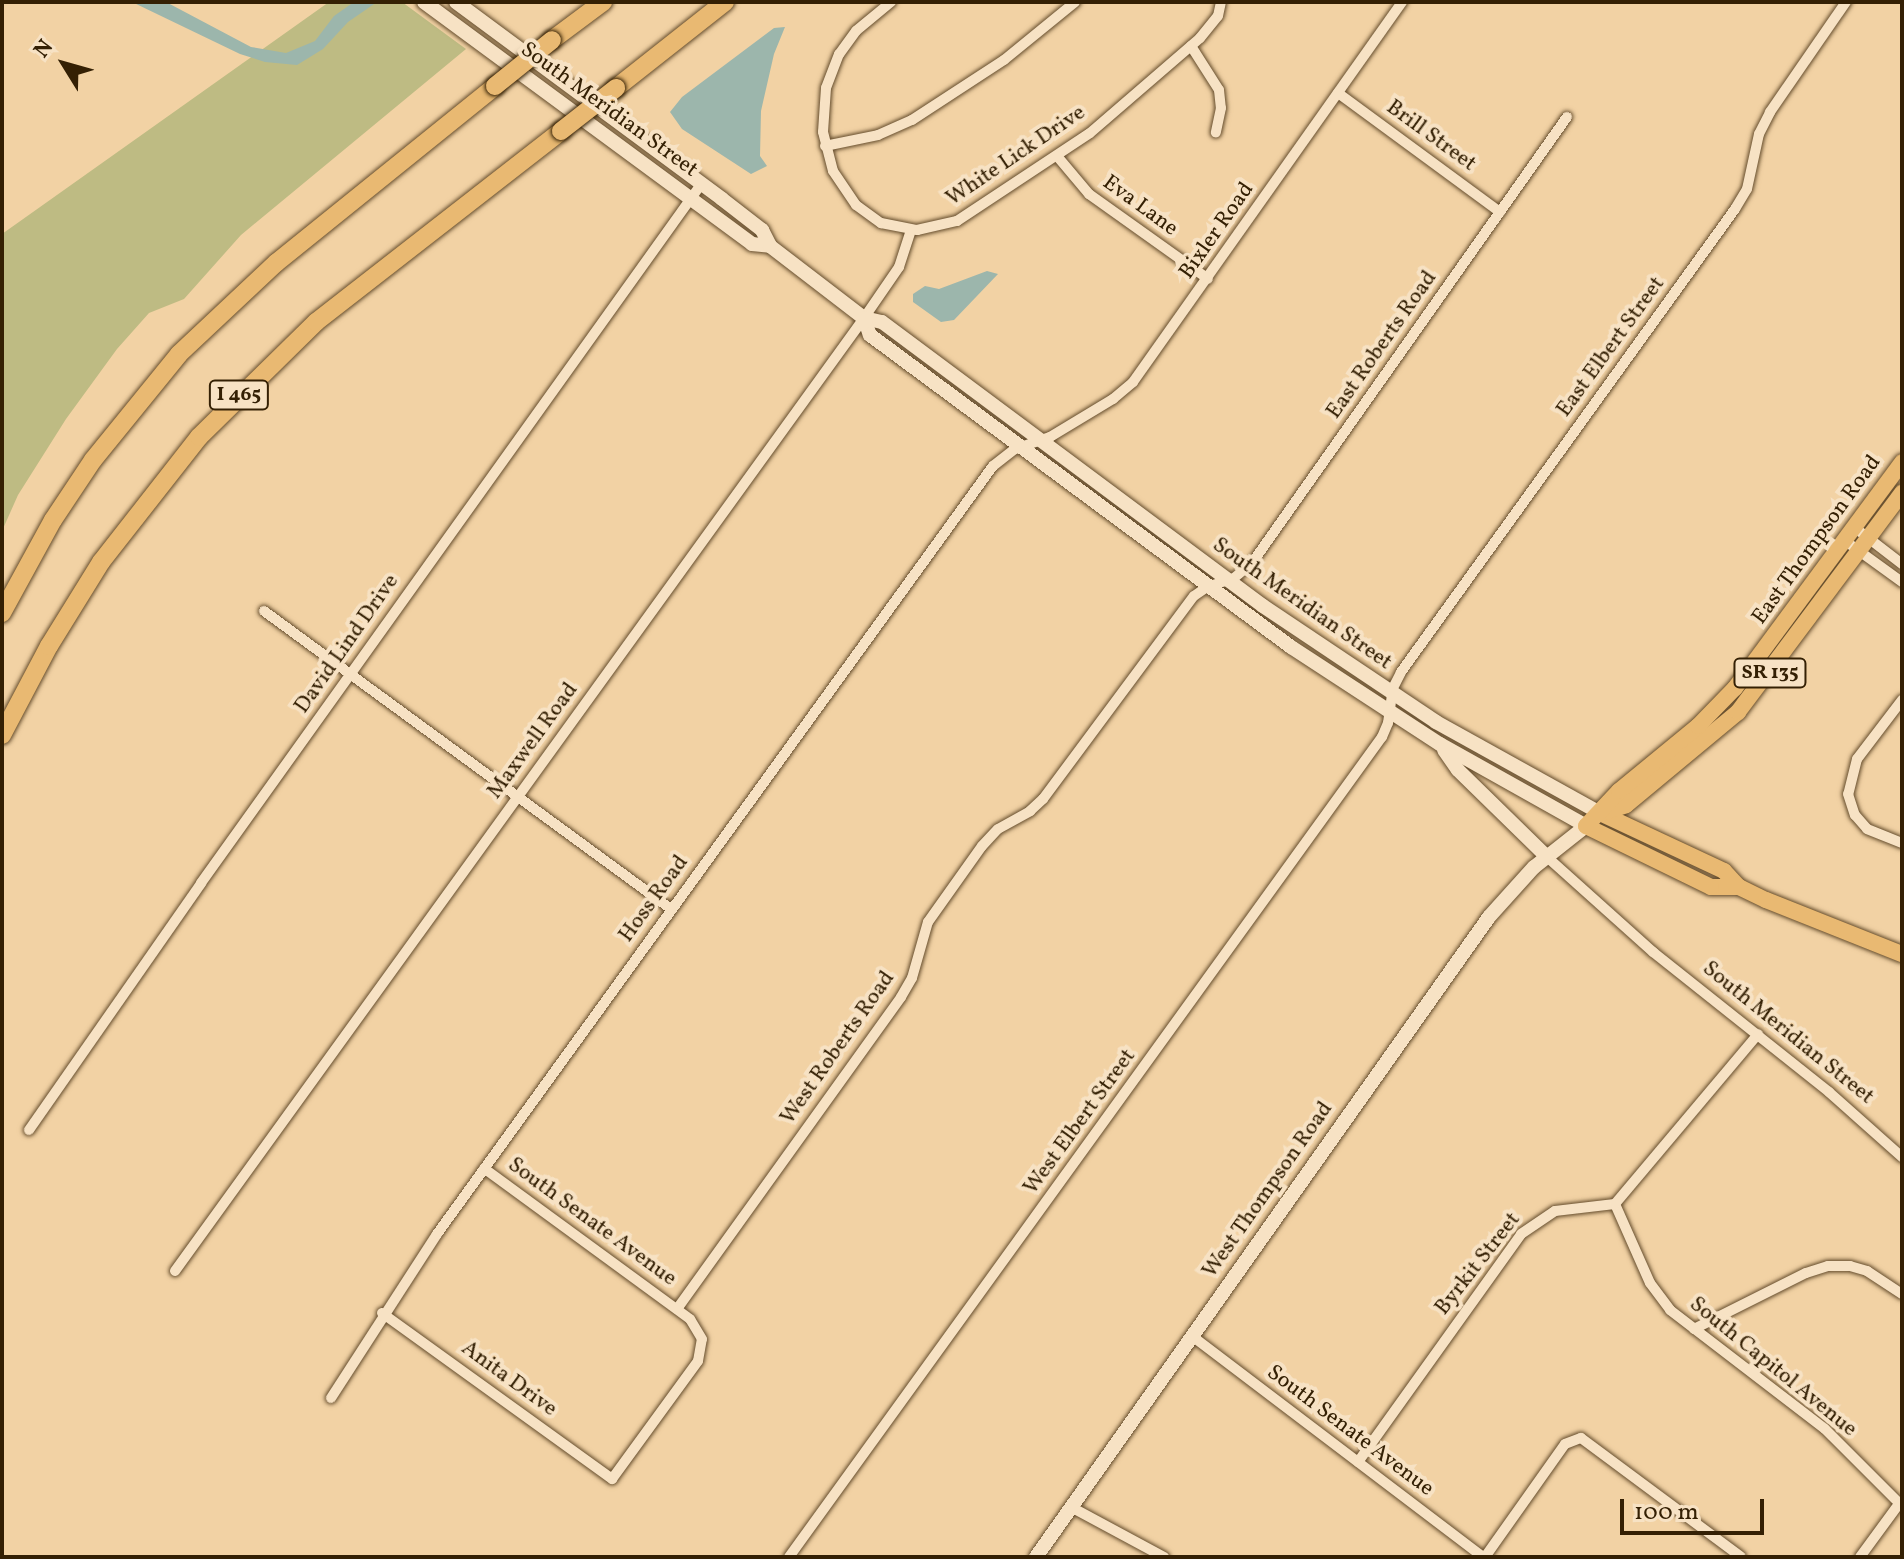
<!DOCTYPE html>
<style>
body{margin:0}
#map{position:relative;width:1904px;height:1559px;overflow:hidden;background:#f2d2a4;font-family:Vollkorn,serif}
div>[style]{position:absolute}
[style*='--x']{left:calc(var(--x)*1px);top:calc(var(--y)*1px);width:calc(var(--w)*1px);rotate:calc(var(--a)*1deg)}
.green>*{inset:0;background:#bebb83}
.water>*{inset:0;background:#9cb6ac}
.roads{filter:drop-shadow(0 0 2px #644c2c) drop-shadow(0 0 2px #644c2c)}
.street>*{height:10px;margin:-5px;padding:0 5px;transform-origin:5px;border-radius:5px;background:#f7e2c4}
.secondary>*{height:14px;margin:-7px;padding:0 7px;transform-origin:7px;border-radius:7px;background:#f7e2c4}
.primary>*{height:16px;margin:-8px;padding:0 8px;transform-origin:8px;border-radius:8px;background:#e9b972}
.highway>*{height:18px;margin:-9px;padding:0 9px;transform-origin:9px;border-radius:9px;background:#e9b972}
.bridges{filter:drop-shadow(0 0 2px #342004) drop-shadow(0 0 2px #342004)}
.highway-bridge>*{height:18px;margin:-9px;padding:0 9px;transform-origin:9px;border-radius:9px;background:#e9b972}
span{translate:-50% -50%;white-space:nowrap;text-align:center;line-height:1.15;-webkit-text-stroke:8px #f7e2c4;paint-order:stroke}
.shield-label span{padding:2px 6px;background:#f7e2c4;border:2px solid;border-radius:6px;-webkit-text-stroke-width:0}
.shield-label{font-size:20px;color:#342004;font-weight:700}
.street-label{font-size:22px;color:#342004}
.frame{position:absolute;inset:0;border:4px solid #342004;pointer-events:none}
.north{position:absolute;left:24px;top:24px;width:80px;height:80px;-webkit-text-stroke:6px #f7e2c4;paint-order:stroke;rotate:307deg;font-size:22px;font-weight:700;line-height:32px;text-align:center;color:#342004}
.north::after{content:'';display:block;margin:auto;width:28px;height:36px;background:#342004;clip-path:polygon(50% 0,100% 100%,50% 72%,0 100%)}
.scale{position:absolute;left:1620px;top:1499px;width:144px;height:36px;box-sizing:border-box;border:4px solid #342004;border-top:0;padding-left:10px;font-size:24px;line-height:28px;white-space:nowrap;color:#342004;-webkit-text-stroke:6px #f7e2c4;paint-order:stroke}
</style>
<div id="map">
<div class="green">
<div style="clip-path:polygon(329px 2px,402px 2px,466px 49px,241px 235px,184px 299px,149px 313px,117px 349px,66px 419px,18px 495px,2px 531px,2px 234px)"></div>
</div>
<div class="water">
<div style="clip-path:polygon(132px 2px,166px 2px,251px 47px,286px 53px,315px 41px,334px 16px,354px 2px,377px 2px,348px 22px,323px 49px,297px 65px,265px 62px,240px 54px)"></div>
<div style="clip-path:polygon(785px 27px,774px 54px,761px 111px,760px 156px,767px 166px,751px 174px,682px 129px,670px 112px,682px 97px,774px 28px)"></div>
<div style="clip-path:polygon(987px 271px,998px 274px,954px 320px,941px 322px,913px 302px,913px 294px,925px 286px,939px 289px)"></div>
</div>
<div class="roads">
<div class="street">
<div style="--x:891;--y:2;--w:45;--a:140.4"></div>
<div style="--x:856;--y:31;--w:29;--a:126"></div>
<div style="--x:839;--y:54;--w:36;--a:111"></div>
<div style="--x:826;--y:88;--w:44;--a:93.9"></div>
<div style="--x:823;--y:132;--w:40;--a:75.6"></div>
<div style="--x:833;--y:171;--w:41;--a:55.9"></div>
<div style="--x:856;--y:205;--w:31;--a:36"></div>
<div style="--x:881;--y:223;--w:37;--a:11"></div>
<div style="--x:917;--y:230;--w:41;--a:-12.7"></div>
<div style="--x:957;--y:221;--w:159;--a:-33.5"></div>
<div style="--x:1090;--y:133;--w:145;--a:-40.8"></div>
<div style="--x:1200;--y:38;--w:28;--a:-51"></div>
<div style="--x:1218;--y:16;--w:14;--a:-78"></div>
<div style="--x:1191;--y:46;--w:52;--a:57.5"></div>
<div style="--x:1219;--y:90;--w:18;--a:84"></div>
<div style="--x:1221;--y:108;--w:25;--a:102"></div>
<div style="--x:1338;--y:93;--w:201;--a:36.3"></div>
<div style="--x:825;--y:146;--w:54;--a:-11.7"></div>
<div style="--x:878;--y:135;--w:37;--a:-24"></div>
<div style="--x:912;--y:120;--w:110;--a:-33.1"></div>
<div style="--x:1004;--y:60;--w:92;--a:-39.2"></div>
<div style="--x:1057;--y:156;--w:50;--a:49.9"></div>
<div style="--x:1089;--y:194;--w:146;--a:35.5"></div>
<div style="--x:1854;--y:527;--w:61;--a:37.6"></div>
<div style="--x:1844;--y:540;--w:72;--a:35.9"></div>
<div style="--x:264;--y:611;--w:504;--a:36.21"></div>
<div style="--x:1902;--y:700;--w:74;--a:127.3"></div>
<div style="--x:1857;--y:759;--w:36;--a:104"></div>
<div style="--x:1848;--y:794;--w:22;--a:72"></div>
<div style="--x:1855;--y:815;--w:18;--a:49"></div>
<div style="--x:1867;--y:829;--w:38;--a:22"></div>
<div style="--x:1546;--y:856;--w:144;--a:41.9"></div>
<div style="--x:1653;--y:952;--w:225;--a:38.5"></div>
<div style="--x:1829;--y:1092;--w:98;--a:41.7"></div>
<div style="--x:29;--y:1130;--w:301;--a:-55.1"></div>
<div style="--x:201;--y:883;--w:861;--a:-54.41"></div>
<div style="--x:1615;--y:1204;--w:86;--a:66.1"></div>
<div style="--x:1650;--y:1283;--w:34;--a:53"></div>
<div style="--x:1670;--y:1310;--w:195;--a:37.5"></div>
<div style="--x:1825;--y:1429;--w:109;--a:45"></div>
<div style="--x:175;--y:1271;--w:1176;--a:-54.13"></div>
<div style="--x:864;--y:318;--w:62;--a:-55.5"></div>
<div style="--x:899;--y:267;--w:39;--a:-72"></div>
<div style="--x:677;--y:1309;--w:384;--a:-54.3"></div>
<div style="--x:901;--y:997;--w:22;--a:-60"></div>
<div style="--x:912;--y:978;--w:58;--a:-74.1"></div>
<div style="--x:928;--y:922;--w:93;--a:-54.6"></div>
<div style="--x:982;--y:846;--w:23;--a:-47"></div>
<div style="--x:998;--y:829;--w:37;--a:-29"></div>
<div style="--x:1030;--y:811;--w:18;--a:-43"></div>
<div style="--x:1043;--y:799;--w:253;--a:-53.4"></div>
<div style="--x:1194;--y:596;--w:16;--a:-35"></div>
<div style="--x:1207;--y:587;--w:28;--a:-18"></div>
<div style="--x:1234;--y:578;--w:23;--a:-40"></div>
<div style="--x:1252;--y:563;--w:546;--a:-54.77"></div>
<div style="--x:382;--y:1313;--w:284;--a:35.8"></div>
<div style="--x:612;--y:1479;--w:146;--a:-53.9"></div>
<div style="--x:698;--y:1361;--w:22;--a:-80"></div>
<div style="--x:702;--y:1339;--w:23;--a:-121"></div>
<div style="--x:690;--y:1319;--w:255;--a:-143.8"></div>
<div style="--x:1694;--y:1329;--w:125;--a:-26.6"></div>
<div style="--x:1806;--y:1273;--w:23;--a:-18"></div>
<div style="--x:1828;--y:1266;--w:22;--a:0"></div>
<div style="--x:1850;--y:1266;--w:18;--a:16"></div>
<div style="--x:1867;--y:1271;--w:42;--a:33.3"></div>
<div style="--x:1192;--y:1336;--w:365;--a:37.2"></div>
<div style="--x:331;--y:1398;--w:195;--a:-57.1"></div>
<div style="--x:437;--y:1234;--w:948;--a:-54.1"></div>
<div style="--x:993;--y:466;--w:28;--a:-38"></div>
<div style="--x:1015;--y:449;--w:37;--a:-19"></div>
<div style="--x:1050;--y:437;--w:74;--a:-31.1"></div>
<div style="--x:1113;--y:399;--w:26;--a:-40"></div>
<div style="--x:1133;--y:382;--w:466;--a:-54.7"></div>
<div style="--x:1358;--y:1462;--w:280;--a:-54.4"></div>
<div style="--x:1521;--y:1234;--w:41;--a:-34.1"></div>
<div style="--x:1555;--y:1211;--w:60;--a:-6.7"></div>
<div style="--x:1615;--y:1204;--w:222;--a:-49.9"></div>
<div style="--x:1071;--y:1507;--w:106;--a:28.3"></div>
<div style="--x:789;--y:1557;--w:1012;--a:-54.13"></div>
<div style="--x:1382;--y:737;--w:15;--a:-67"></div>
<div style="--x:1388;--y:723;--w:35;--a:-82"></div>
<div style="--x:1393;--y:688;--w:18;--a:-63"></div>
<div style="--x:1401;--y:672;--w:571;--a:-54.19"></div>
<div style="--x:1735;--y:209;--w:23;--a:-59"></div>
<div style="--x:1747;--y:189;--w:56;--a:-77.7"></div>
<div style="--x:1759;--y:134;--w:25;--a:-63"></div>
<div style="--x:1770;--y:112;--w:134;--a:-55.4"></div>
<div style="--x:1485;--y:1557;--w:138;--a:-54.7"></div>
<div style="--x:1565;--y:1444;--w:17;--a:-21"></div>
<div style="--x:1581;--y:1438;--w:199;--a:36.6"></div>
<div style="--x:1860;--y:1557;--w:66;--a:-53.7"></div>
</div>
<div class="secondary">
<div style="--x:424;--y:2;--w:408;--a:36.4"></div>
<div style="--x:752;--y:244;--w:18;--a:6"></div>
<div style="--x:456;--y:2;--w:331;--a:36.5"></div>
<div style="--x:722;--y:199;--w:51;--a:37.8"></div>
<div style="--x:762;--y:230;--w:18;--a:63"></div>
<div style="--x:770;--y:246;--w:118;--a:37.5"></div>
<div style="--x:864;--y:318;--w:18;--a:13"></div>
<div style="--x:882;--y:322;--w:475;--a:36.7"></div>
<div style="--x:1263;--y:606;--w:208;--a:33.8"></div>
<div style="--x:1436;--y:722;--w:188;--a:29"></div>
<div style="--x:864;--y:318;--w:18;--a:71"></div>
<div style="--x:870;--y:335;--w:524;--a:36.54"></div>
<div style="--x:1291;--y:647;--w:178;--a:33.1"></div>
<div style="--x:1440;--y:744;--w:167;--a:29.3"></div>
<div style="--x:1586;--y:826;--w:66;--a:141.7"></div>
<div style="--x:1534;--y:867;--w:67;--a:132"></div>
<div style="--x:1489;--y:917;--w:784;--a:125.29"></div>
<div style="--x:1444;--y:750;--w:24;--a:55"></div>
<div style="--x:1458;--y:770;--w:123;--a:44.3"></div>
</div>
<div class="primary">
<div style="--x:1600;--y:813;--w:137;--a:25.1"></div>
<div style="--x:1724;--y:871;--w:22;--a:47"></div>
<div style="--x:1739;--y:887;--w:30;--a:26"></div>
<div style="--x:1766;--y:900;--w:146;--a:21.7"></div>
<div style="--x:1602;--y:813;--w:25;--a:-18"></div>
<div style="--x:1626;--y:805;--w:146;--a:-39.7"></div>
<div style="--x:1738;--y:712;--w:274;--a:-53.2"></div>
<div style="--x:1739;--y:887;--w:28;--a:180"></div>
<div style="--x:1711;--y:887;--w:139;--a:-154"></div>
<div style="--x:1586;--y:826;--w:48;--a:-46.7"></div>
<div style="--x:1619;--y:791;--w:102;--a:-39.4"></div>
<div style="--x:1698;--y:726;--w:53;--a:-45.8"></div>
<div style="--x:1735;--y:688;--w:281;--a:-53.5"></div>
</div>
<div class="highway">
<div style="--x:552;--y:40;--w:64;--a:-36.7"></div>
<div style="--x:616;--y:88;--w:139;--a:-38.3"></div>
<div style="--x:2;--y:613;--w:106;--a:-61.3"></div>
<div style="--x:53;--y:520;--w:72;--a:-56.3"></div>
<div style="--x:93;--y:460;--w:136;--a:-50.9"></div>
<div style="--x:179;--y:354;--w:133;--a:-43.2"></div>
<div style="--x:276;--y:263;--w:282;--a:-38.9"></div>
<div style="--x:2;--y:735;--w:101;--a:-62.2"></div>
<div style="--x:49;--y:646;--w:99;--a:-58.2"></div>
<div style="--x:101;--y:562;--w:159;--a:-51.9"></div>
<div style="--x:199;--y:437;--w:164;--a:-44.5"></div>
<div style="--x:316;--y:322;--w:311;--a:-37.9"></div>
</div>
</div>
<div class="bridges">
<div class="highway-bridge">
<div style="--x:495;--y:86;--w:73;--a:-38.9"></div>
<div style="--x:561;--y:131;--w:70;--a:-38"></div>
</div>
</div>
<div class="shield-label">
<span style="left:239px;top:395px">I 465</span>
<span style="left:1770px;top:673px">SR 135</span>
</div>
<div class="street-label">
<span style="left:609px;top:110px;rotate:36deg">South Meridian Street</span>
<span style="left:1431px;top:136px;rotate:36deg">Brill Street</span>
<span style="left:1016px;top:156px;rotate:-34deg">White Lick Drive</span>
<span style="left:1140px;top:206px;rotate:36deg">Eva Lane</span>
<span style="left:1217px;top:231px;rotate:-55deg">Bixler Road</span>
<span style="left:1382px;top:345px;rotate:-55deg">East Roberts Road</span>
<span style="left:1611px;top:347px;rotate:-54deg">East Elbert Street</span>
<span style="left:1817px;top:540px;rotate:-54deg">East Thompson Road</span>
<span style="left:1302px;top:604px;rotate:35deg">South Meridian Street</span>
<span style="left:347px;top:644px;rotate:-55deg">David Lind Drive</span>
<span style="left:533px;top:741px;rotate:-54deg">Maxwell Road</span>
<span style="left:654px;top:899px;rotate:-54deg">Hoss Road</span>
<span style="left:1788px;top:1033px;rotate:39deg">South Meridian Street</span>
<span style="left:838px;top:1048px;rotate:-55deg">West Roberts Road</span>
<span style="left:1080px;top:1122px;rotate:-54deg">West Elbert Street</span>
<span style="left:1268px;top:1190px;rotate:-55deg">West Thompson Road</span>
<span style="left:592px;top:1222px;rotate:36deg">South Senate Avenue</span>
<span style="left:1478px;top:1264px;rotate:-52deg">Byrkit Street</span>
<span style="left:1773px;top:1367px;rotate:39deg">South Capitol Avenue</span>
<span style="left:509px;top:1379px;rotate:36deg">Anita Drive</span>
<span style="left:1350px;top:1431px;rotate:37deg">South Senate Avenue</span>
</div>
<div class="frame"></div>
<div class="north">N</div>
<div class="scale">100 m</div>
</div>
